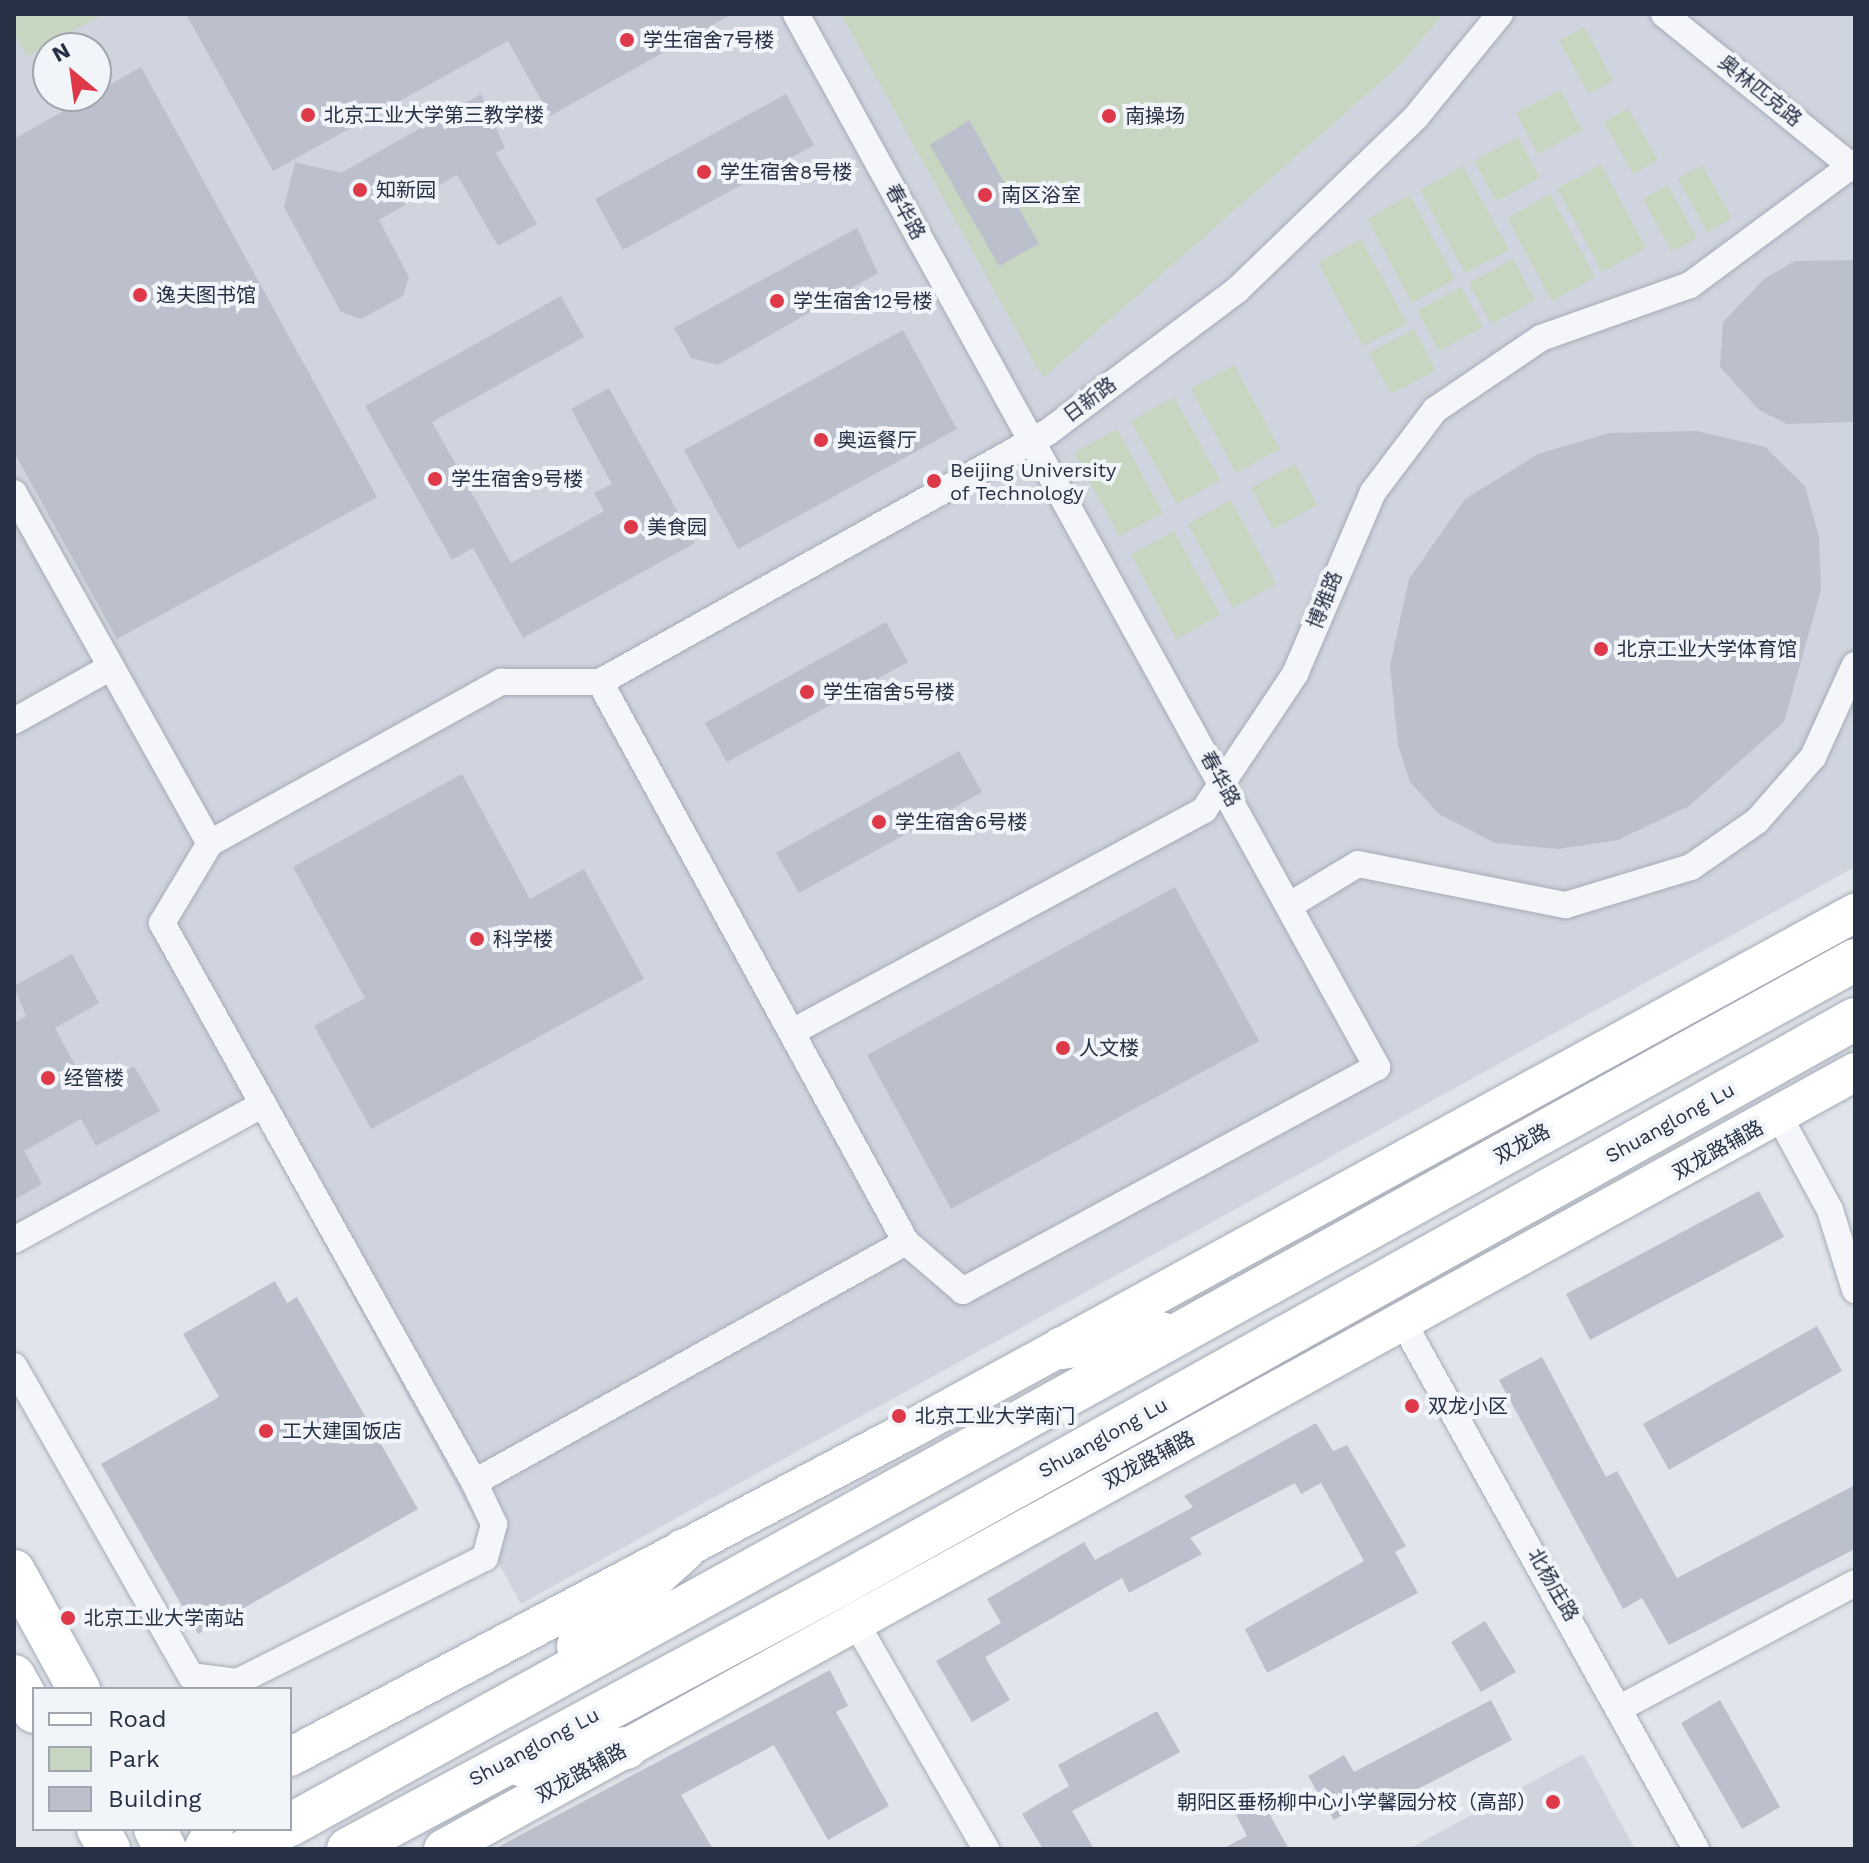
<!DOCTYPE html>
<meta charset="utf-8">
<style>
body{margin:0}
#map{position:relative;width:1869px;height:1863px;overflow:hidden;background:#e1e5eb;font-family:"Work Sans","Noto Sans SC",sans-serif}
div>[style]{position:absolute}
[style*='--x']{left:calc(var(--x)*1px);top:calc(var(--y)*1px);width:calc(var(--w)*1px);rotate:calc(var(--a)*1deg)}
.built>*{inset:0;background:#cfd4de}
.green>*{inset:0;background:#c6d6c1}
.building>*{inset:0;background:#bbc0cc}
.roads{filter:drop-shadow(0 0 2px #a5abb6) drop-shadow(0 0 2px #a5abb6)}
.minor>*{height:26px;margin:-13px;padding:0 13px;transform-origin:13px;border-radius:13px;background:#f5f6f9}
.secondary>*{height:38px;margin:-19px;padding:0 19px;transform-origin:19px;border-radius:19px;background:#fff}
.primary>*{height:42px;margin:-21px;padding:0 21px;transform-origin:21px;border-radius:21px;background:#fff}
.dots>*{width:22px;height:22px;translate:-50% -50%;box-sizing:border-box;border:4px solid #f1f4f8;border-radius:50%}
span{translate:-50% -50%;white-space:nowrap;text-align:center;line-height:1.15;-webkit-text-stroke:8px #f1f4f8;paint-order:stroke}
.poi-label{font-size:20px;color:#273145}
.left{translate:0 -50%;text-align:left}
.right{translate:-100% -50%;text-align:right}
.street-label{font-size:20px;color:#273145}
.frame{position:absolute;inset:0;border:16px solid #273145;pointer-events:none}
.legend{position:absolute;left:32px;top:1687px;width:260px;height:144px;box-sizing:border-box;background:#f1f4f8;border:2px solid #a0a6b0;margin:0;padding:10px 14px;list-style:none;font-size:24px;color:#273145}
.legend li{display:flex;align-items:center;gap:16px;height:40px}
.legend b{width:40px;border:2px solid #a0a6b0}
.north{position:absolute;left:32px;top:32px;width:80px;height:80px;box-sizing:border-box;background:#f1f4f8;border:2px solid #a0a6b0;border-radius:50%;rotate:331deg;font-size:22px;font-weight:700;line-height:32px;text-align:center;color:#273145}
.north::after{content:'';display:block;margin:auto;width:28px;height:36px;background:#dd3949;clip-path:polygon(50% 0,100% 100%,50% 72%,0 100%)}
</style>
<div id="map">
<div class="built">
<div style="clip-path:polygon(evenodd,14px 14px,1855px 14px,1855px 867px,521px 1604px,245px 1099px,14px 1226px,14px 14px,48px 48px,96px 48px,96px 96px,48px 96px,48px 48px)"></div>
<div style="clip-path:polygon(1583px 1754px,1635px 1849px,1409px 1849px)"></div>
</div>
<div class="green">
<div style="clip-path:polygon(14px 14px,103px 14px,28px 56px,14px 34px)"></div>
<div style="clip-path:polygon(841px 14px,1443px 14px,1400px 65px,1043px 378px)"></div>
<div style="clip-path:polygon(1584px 27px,1613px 80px,1589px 94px,1559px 41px)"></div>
<div style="clip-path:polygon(1560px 90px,1582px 130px,1538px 154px,1516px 113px)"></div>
<div style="clip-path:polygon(1628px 108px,1658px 160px,1633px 174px,1604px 122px)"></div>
<div style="clip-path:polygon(1518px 137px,1540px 178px,1496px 201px,1474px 161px)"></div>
<div style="clip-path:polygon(1601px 165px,1646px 248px,1602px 272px,1557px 188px)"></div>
<div style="clip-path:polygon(1702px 165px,1732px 218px,1707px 232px,1678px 179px)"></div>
<div style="clip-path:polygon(1463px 166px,1509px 250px,1465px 273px,1420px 190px)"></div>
<div style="clip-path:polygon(1667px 185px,1697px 238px,1672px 252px,1643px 199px)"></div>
<div style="clip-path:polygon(1550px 194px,1595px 277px,1552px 301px,1507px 218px)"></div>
<div style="clip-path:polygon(1410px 195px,1455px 279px,1412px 303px,1367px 219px)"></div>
<div style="clip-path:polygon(1361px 239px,1407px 323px,1363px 346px,1318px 263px)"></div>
<div style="clip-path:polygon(1513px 259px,1535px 300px,1491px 324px,1469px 283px)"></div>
<div style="clip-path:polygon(1461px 287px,1483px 327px,1439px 351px,1417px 310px)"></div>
<div style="clip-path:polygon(1414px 329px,1436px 370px,1391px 394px,1369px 353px)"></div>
<div style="clip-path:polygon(1234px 365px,1280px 449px,1236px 473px,1191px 389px)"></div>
<div style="clip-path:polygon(1174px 397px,1220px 480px,1177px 504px,1131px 421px)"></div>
<div style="clip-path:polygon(1117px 429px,1163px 513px,1119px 536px,1074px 453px)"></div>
<div style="clip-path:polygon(1295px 464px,1317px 505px,1273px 529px,1251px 488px)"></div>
<div style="clip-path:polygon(1231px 500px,1276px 584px,1233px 608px,1188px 524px)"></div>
<div style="clip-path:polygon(1174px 531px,1220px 615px,1176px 639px,1131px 555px)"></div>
</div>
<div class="building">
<div style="clip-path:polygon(186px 14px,732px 14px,550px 116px,508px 41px,273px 171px)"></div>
<div style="clip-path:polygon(141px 67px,377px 497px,117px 639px,14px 452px,14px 139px)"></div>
<div style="clip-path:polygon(481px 94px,505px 148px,496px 153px,537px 224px,498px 246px,457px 175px,379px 220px,409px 277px,403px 296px,361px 319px,341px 312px,284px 207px,295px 162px,341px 173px)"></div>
<div style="clip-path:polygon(786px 94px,814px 145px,623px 250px,595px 199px)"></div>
<div style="clip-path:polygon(969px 120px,1039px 244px,999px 266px,930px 145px)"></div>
<div style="clip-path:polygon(857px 228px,878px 273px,718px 365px,691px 358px,674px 328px)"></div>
<div style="clip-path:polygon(1855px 260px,1855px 422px,1787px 424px,1759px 410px,1720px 367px,1723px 322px,1764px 279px,1795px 261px)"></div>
<div style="clip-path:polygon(561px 296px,584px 337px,432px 422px,511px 563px,604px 511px,594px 493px,612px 484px,571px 409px,609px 388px,695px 543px,523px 638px,473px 548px,452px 560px,365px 406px)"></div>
<div style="clip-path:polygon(903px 330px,957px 429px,738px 549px,684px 450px)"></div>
<div style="clip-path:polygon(1697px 431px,1765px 447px,1805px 486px,1819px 537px,1821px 590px,1784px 722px,1689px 806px,1618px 840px,1558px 849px,1495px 843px,1439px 814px,1410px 782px,1398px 745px,1390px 666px,1409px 579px,1465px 499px,1538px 454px,1609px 433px)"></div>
<div style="clip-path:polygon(886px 622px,908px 662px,727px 762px,705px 723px)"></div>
<div style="clip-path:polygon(959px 751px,982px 792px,799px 893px,776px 853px)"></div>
<div style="clip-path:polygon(462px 774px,530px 899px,584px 869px,644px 979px,371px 1129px,314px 1026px,365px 998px,293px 867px)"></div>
<div style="clip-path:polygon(1175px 887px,1259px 1041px,951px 1209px,867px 1055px)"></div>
<div style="clip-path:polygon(72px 954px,99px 1003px,55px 1028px,89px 1091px,134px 1066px,160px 1111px,96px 1146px,81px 1119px,24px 1151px,42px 1184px,14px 1200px,14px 1023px,26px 1016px,14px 986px)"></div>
<div style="clip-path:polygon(1759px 1191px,1784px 1237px,1590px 1340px,1566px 1294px)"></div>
<div style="clip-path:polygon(275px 1281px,287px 1303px,297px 1297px,418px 1509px,198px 1634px,101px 1464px,219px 1397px,183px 1334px)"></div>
<div style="clip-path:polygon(1817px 1326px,1842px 1371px,1669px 1470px,1643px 1424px)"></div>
<div style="clip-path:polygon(1542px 1357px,1606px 1477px,1617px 1471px,1677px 1578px,1855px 1485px,1855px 1549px,1669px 1645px,1642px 1598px,1623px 1609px,1499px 1380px)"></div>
<div style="clip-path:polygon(1316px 1423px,1333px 1451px,1347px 1445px,1406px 1546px,1395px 1552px,1418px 1593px,1267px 1673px,1245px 1629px,1364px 1561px,1321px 1483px,1301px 1494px,1295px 1483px,1190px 1538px,1202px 1554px,1129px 1593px,1122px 1578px,985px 1657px,1010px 1700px,972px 1722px,936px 1661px,1001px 1623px,987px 1599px,1084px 1542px,1095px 1560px,1193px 1507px,1184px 1496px)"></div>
<div style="clip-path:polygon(1485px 1621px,1516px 1672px,1481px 1692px,1451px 1642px)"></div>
<div style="clip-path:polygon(830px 1670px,848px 1706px,836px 1712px,889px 1806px,828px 1840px,774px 1745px,681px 1795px,713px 1849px,494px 1849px)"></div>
<div style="clip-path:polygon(1491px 1700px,1512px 1740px,1376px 1811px,1370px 1799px,1334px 1820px,1308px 1776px,1344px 1755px,1354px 1772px)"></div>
<div style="clip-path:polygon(1720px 1700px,1780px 1807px,1742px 1829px,1681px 1723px)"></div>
<div style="clip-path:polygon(1157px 1711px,1180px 1752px,1072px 1811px,1094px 1849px,1043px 1849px,1022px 1814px,1069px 1786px,1058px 1765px)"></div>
<div style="clip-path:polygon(1262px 1801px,1289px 1849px,1222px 1849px,1247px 1836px,1236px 1815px)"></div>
</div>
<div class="roads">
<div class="minor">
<div style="--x:796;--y:14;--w:1203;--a:61.11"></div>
<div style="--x:1377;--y:1067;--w:471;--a:151.6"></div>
<div style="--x:963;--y:1291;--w:75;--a:-139.3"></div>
<div style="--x:1664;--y:14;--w:246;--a:39.1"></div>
<div style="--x:14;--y:493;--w:401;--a:60.8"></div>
<div style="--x:501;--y:682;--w:99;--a:0"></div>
<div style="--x:600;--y:682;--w:638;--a:61.35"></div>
<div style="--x:906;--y:1242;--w:494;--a:150.9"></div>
<div style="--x:474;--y:1482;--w:640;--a:-119.17"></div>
<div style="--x:162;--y:923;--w:93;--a:-59"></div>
<div style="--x:210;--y:843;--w:333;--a:-29"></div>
<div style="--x:600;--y:682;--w:513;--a:-29.16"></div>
<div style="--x:1048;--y:432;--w:236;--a:-36.9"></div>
<div style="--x:1237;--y:290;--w:249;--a:-44"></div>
<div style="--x:1416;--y:117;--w:133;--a:-50.8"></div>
<div style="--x:14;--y:721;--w:111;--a:-29.1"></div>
<div style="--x:1290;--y:905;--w:79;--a:-31.1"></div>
<div style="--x:1358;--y:864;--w:212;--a:11.2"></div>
<div style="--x:1566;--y:905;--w:131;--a:-16.9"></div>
<div style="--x:1691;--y:867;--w:80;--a:-34.9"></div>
<div style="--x:1757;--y:821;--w:85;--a:-48.8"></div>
<div style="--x:1813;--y:757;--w:101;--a:-65.5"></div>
<div style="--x:794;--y:1031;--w:466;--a:-28.3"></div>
<div style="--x:1204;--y:810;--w:164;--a:-56.2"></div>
<div style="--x:1295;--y:674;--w:198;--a:-66.8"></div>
<div style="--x:1373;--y:492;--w:103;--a:-52.9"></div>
<div style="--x:1435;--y:410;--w:128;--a:-34.2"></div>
<div style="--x:1541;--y:338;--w:158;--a:-19.6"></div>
<div style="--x:1690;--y:285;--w:205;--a:-36.5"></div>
<div style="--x:1779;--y:1116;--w:107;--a:61.5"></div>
<div style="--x:1830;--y:1210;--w:84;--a:72.6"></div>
<div style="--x:14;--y:1240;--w:284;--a:-28.6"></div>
<div style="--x:1404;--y:1324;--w:601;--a:60.92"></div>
<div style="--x:14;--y:1366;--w:357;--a:60.3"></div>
<div style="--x:191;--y:1676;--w:46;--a:7.4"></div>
<div style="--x:237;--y:1682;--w:277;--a:-26.6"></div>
<div style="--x:485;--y:1558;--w:35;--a:-75"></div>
<div style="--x:494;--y:1524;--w:47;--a:-115.5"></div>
<div style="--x:856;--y:1623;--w:261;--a:60.1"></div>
<div style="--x:1622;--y:1707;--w:264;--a:-28"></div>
</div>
<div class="secondary">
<div style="--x:290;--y:1757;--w:705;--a:-27.84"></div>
<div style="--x:913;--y:1428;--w:1074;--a:-28.67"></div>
<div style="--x:203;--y:1849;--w:23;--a:-61"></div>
<div style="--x:443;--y:1849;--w:1612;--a:-28.82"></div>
</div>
<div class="primary">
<div style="--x:1062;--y:1348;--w:100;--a:-8.6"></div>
<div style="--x:14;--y:1571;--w:135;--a:61.2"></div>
<div style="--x:578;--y:1646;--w:143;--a:-42.2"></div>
<div style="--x:14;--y:1676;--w:41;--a:60.9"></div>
<div style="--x:523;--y:1766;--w:105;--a:-9.9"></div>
<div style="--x:290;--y:1825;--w:1788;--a:-28.93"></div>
<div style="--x:98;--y:1829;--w:23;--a:61"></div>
<div style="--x:155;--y:1829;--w:22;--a:63"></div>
<div style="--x:247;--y:1849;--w:40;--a:-29.7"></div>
<div style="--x:348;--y:1849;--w:556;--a:-28.22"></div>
<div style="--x:838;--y:1586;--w:1164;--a:-29.14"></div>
</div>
</div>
<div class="dots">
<div style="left:627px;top:40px;background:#dd3949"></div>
<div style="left:308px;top:115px;background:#dd3949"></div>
<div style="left:1109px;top:116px;background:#dd3949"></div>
<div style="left:704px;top:172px;background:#dd3949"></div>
<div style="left:360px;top:190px;background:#dd3949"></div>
<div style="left:985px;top:195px;background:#dd3949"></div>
<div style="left:140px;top:295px;background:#dd3949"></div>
<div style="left:777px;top:301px;background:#dd3949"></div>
<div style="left:821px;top:440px;background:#dd3949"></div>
<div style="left:435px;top:479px;background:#dd3949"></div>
<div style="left:934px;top:481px;background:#dd3949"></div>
<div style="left:631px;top:527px;background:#dd3949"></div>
<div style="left:1601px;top:649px;background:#dd3949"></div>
<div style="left:807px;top:692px;background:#dd3949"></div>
<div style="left:879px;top:822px;background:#dd3949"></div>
<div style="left:477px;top:939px;background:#dd3949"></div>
<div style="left:1063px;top:1048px;background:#dd3949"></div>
<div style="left:48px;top:1078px;background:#dd3949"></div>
<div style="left:1412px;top:1406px;background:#dd3949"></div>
<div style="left:899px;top:1416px;background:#dd3949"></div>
<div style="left:266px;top:1431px;background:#dd3949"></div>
<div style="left:68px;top:1618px;background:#dd3949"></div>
<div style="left:1553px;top:1802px;background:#dd3949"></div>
</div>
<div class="poi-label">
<span class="left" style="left:643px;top:40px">学生宿舍7号楼</span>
<span class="left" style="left:324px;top:115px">北京工业大学第三教学楼</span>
<span class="left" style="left:1125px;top:116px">南操场</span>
<span class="left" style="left:720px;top:172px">学生宿舍8号楼</span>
<span class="left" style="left:376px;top:190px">知新园</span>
<span class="left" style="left:1001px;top:195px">南区浴室</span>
<span class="left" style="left:156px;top:295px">逸夫图书馆</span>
<span class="left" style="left:793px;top:301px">学生宿舍12号楼</span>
<span class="left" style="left:837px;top:440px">奥运餐厅</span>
<span class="left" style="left:950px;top:482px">Beijing University<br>of Technology</span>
<span class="left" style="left:451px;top:479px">学生宿舍9号楼</span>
<span class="left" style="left:647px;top:527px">美食园</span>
<span class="left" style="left:1617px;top:649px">北京工业大学体育馆</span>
<span class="left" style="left:823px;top:692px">学生宿舍5号楼</span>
<span class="left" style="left:895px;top:822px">学生宿舍6号楼</span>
<span class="left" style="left:493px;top:939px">科学楼</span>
<span class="left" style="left:1079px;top:1048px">人文楼</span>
<span class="left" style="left:64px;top:1078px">经管楼</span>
<span class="left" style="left:1428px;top:1406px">双龙小区</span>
<span class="left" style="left:915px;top:1416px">北京工业大学南门</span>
<span class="left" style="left:282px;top:1431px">工大建国饭店</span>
<span class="left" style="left:84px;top:1618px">北京工业大学南站</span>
<span class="right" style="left:1537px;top:1802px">朝阳区垂杨柳中心小学馨园分校（高部）</span>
</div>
<div class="street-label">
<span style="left:1760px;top:91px;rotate:39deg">奥林匹克路</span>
<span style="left:905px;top:212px;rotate:61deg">春华路</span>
<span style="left:1090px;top:400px;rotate:-37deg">日新路</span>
<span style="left:1325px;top:600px;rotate:-68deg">博雅路</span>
<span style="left:1220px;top:779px;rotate:61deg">春华路</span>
<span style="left:1670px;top:1123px;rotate:-29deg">Shuanglong Lu</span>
<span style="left:1522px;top:1144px;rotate:-29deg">双龙路</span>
<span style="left:1718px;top:1150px;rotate:-29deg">双龙路辅路</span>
<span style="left:1103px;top:1438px;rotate:-29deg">Shuanglong Lu</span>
<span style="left:1149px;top:1460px;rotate:-28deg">双龙路辅路</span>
<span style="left:1553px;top:1585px;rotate:60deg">北杨庄路</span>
<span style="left:534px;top:1747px;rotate:-28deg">Shuanglong Lu</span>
<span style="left:581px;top:1773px;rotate:-29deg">双龙路辅路</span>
</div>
<div class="frame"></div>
<ul class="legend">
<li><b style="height:10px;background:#fff"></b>Road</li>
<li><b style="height:22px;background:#c6d6c1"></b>Park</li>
<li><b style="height:22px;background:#bbc0cc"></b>Building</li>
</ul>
<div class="north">N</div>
</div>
